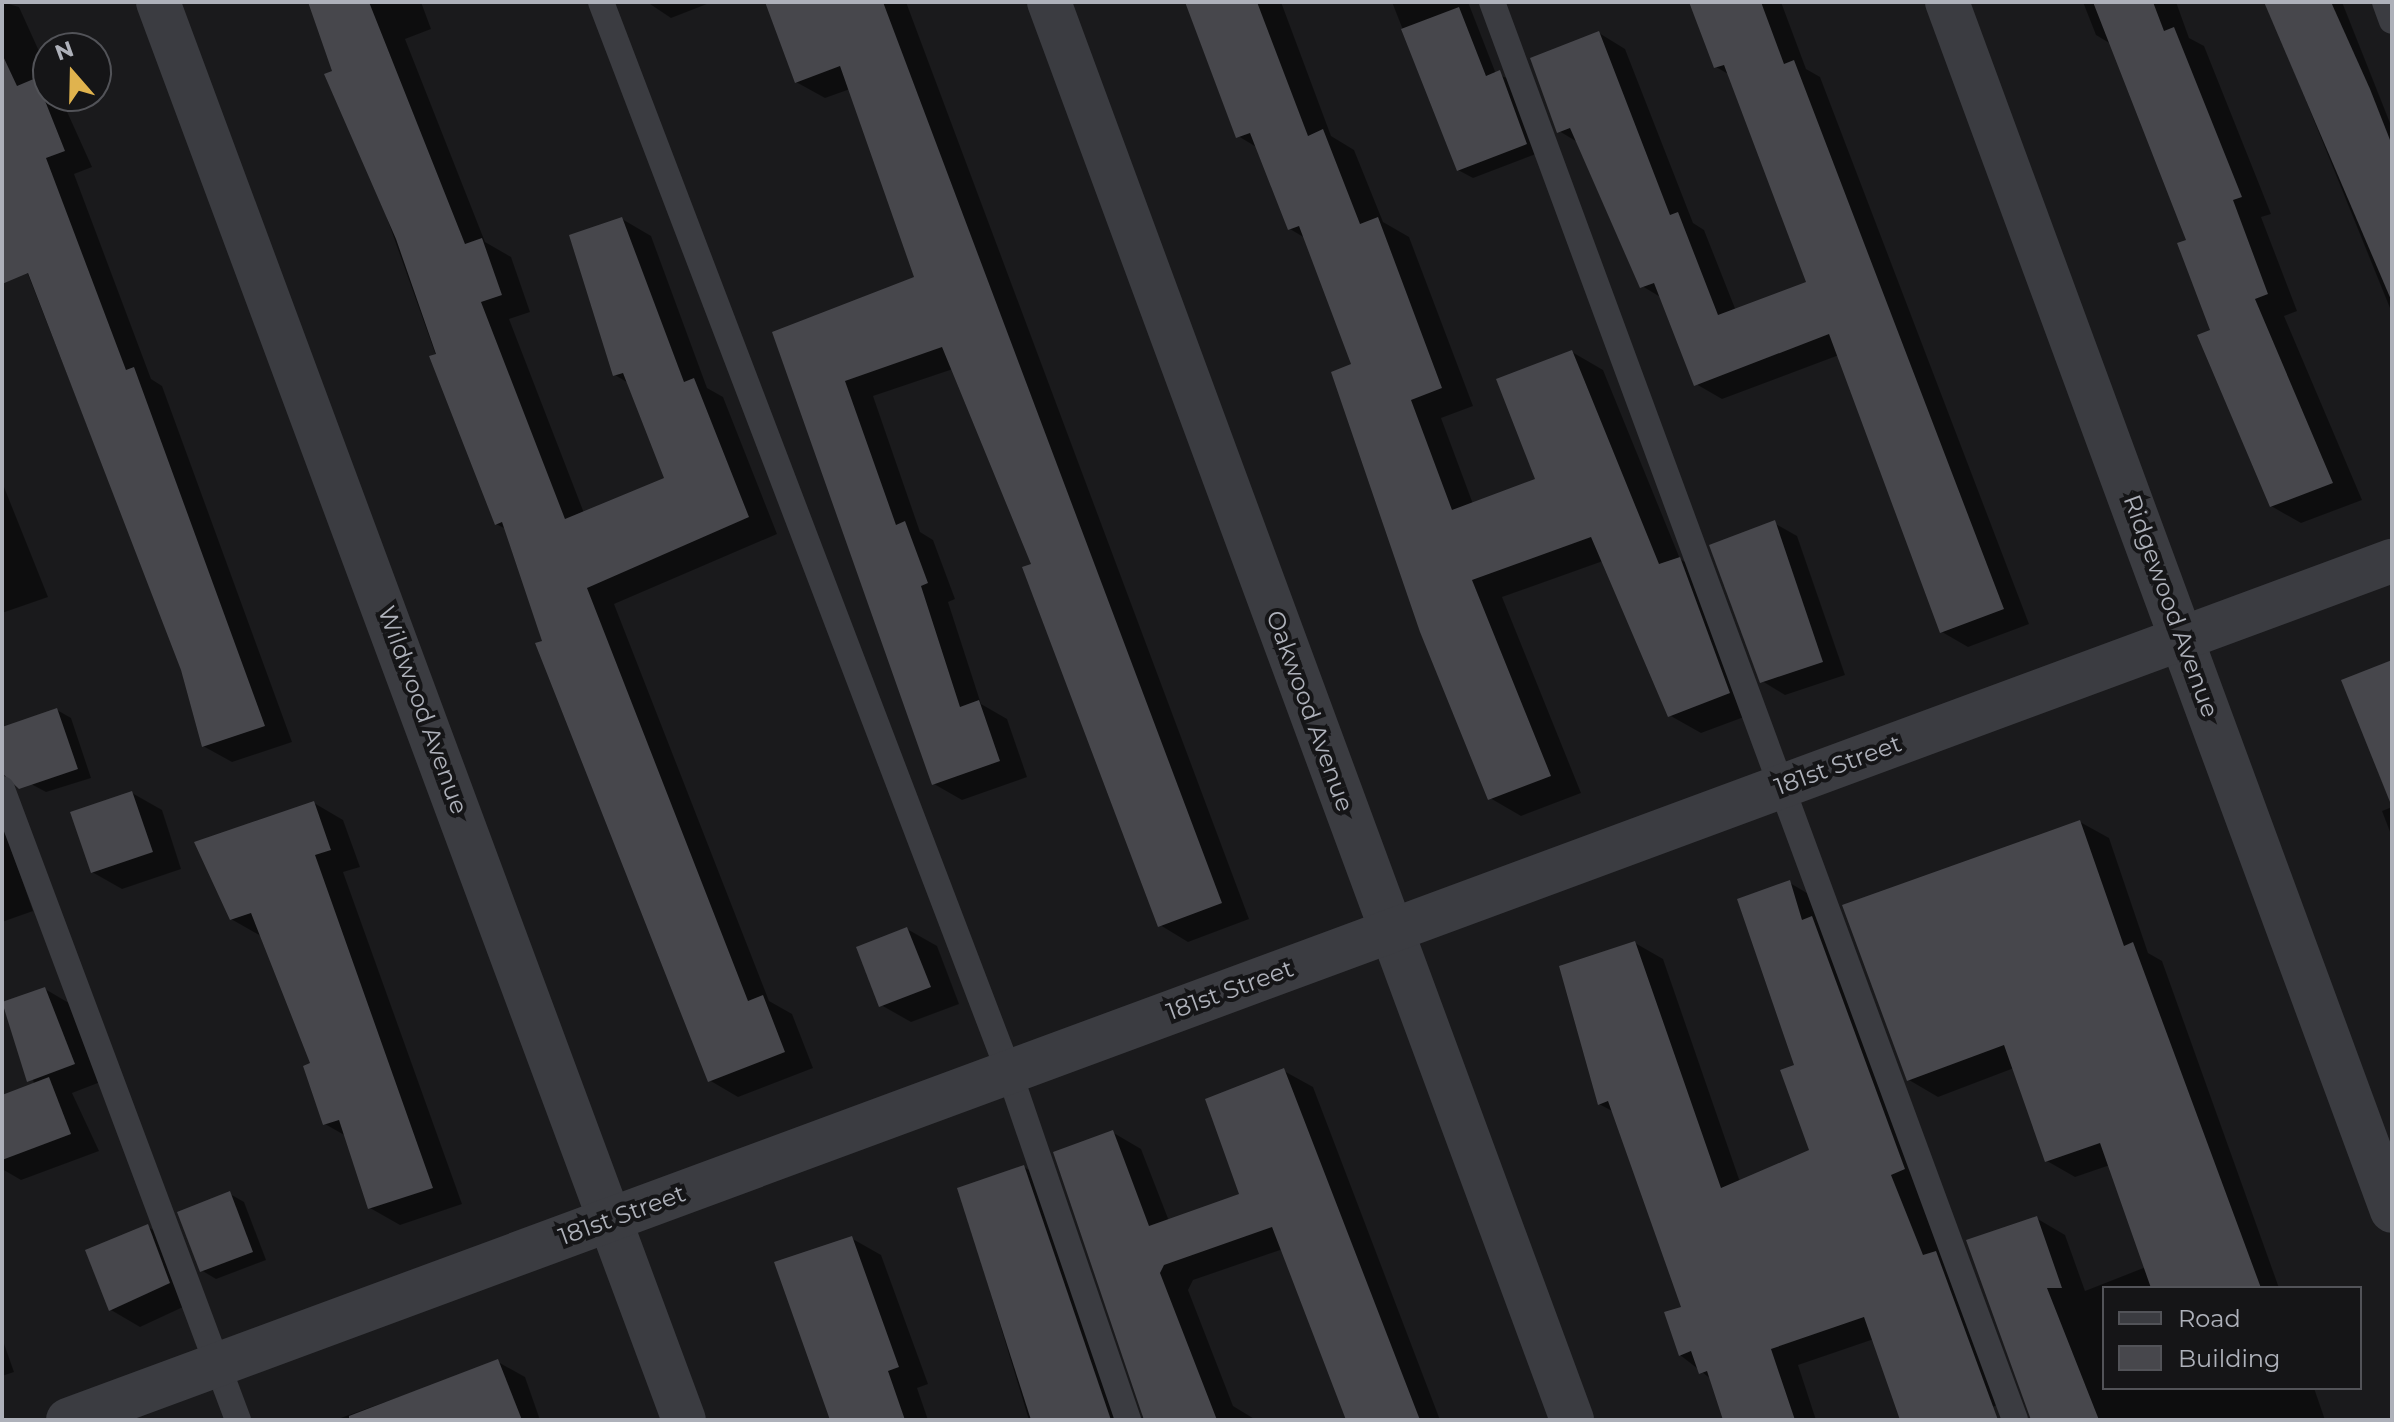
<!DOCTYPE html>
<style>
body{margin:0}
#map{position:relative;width:2394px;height:1422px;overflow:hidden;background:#1a1a1c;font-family:Montserrat,sans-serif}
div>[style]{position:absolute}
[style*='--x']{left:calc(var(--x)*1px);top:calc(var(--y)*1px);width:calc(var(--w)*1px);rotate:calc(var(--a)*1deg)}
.shadow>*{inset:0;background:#0007}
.building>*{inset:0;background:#47474c}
.service>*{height:26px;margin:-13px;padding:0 13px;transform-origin:13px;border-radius:13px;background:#3b3c41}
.minor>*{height:44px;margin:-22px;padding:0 22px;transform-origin:22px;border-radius:22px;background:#3b3c41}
span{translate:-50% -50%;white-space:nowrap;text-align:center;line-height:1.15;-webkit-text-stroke:8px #151517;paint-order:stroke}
.street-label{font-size:24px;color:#aeb1ba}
.frame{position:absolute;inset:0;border:4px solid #aeb1ba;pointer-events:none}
.legend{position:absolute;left:2102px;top:1286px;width:260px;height:104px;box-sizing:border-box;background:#151517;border:2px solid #525358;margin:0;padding:10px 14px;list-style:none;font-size:24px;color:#aeb1ba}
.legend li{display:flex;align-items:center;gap:16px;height:40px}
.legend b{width:40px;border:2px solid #525358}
.north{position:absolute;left:32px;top:32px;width:80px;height:80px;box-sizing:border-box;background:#151517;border:2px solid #525358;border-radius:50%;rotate:340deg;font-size:22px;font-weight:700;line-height:32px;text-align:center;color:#aeb1ba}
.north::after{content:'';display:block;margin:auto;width:28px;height:36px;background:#e0b34e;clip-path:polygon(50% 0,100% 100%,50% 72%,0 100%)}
</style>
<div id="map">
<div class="shadow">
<div style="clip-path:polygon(2px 2px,19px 7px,48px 71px,48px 96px,60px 96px,92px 167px,74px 174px,151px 379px,162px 386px,292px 742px,232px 762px,203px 746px,183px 670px,2px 208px)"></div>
<div style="clip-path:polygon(310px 2px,421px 2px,431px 29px,405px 39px,485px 242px,511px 257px,530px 312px,509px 319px,584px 513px,667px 479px,630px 384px,615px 375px,622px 219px,651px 236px,707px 388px,723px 397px,777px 534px,614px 604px,769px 1001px,792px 1014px,813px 1068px,738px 1097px,709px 1080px,506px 529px,496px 524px)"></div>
<div style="clip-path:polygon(647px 2px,712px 2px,671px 18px)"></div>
<div style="clip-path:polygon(816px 2px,906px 2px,1249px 919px,1188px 942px,1160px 925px,1033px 565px,953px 369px,873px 396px,920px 532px,933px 540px,955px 599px,948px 602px,981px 704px,1007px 719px,1027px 777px,962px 800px,934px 784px,774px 333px,916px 278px,850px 89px,825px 98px,796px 82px)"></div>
<div style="clip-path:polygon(1187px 2px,1281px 2px,1331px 136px,1354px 150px,1383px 222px,1409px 237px,1473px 406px,1441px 418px,1473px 504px,1538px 481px,1572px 352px,1603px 370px,1680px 559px,1711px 577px,1760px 711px,1701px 733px,1669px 715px,1603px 561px,1502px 597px,1581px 793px,1521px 816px,1490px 798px,1354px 365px,1305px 238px,1290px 229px,1258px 148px,1238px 136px)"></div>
<div style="clip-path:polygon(1392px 2px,1468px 2px,1496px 74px,1515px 81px,1541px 152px,1473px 178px,1458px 170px)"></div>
<div style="clip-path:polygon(1691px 2px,1781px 2px,1806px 69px,1820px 77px,2029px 624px,1968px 647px,1942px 632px,1839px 355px,1722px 399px,1696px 384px,1662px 298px,1642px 286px,1579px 143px,1559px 131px,1599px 33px,1625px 49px,1693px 223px,1704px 230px,1736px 311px,1808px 283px,1730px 75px,1716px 67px)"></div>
<div style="clip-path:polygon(2083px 2px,2176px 2px,2189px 38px,2204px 46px,2271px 214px,2261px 217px,2297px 311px,2284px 316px,2362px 500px,2301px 523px,2271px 506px,2189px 241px,2111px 44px,2096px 35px)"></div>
<div style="clip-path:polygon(2266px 2px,2342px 2px,2392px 128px,2392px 313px)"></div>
<div style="clip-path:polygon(2px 482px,48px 597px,2px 613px)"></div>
<div style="clip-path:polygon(1774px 523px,1797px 536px,1845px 675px,1785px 695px,1762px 681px)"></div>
<div style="clip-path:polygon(57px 710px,71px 718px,91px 778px,46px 792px,31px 784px)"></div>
<div style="clip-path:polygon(132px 793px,162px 810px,181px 869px,122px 889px,92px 872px)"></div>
<div style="clip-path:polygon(314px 803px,343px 820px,360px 867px,343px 872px,462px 1204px,400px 1225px,370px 1208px,346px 1136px,325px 1124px,312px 1065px,261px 936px,231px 919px)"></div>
<div style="clip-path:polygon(2392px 807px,2392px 837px,2382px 811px)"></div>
<div style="clip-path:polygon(2080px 822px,2109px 838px,2148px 953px,2162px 961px,2279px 1288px,2104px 1288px,2104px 1388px,2314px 1388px,2325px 1420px,2092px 1420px,1968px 1242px,2036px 1218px,2065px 1235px,2085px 1291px,2146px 1267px,2110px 1165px,2075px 1177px,2047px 1161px,2014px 1068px,1938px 1097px,1909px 1080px)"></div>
<div style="clip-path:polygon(2px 823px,33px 911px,2px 922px)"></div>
<div style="clip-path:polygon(1790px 883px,1817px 899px,2011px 1399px,1983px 1411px,1980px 1420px,1902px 1420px,1874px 1339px,1798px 1365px,1816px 1420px,1725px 1420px,1711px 1379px,1680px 1355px,1683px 1308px,1614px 1112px,1599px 1104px,1635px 943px,1663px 959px,1740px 1182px,1812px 1151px,1797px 1066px)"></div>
<div style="clip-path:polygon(907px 929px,937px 946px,959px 1004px,911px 1022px,881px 1005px)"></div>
<div style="clip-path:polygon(45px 989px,74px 1006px,103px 1081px,72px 1093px,99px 1151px,21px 1180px,2px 1169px,2px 1097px,35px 1085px,2px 1004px)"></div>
<div style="clip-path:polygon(1284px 1071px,1313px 1087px,1440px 1420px,1348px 1420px,1283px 1249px,1193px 1280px,1188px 1290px,1233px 1406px,1256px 1420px,1143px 1420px,1112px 1132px,1141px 1149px,1169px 1221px,1241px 1195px)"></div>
<div style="clip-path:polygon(1024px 1167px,1052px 1183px,1133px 1420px,1029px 1420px,959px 1189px)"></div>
<div style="clip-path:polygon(230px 1194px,244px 1202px,266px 1260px,216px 1279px,201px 1270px)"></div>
<div style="clip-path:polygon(148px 1227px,177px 1244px,198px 1300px,140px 1327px,111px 1310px)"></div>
<div style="clip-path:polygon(851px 1238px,881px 1255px,928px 1384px,917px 1388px,928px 1420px,832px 1420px)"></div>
<div style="clip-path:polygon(2px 1338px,14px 1372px,2px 1376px)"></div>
<div style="clip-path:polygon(498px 1362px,525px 1377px,540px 1420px,335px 1420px)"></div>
</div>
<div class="building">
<div style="clip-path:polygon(308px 2px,369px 2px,465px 244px,482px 238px,502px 295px,481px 302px,565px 519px,664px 478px,623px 373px,613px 376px,569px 235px,622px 217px,684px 382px,694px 378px,749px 517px,587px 588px,748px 1001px,763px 995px,785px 1052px,708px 1082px,535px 643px,542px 641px,502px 522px,495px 525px,429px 356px,436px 354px,396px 239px,324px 74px,332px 71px)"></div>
<div style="clip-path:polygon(765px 2px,883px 2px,1222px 903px,1158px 927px,1022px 567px,1031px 564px,942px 347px,845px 381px,896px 525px,905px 521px,928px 583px,921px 586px,960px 707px,979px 700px,1000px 761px,932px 785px,772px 332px,914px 277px,840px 66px,795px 83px)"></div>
<div style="clip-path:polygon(1185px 2px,1257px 2px,1308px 136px,1323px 129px,1360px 224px,1378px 217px,1442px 388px,1411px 400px,1452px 510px,1535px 479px,1496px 379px,1572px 350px,1659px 564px,1680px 557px,1730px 693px,1668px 717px,1591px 537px,1472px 580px,1551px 776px,1488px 800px,1420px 632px,1331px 372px,1351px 364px,1299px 226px,1288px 230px,1250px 133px,1236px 138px)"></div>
<div style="clip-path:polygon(1689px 2px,1761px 2px,1784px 64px,1794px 60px,2004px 609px,1940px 633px,1829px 334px,1694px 386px,1654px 283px,1640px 288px,1570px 128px,1557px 133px,1530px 58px,1599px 31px,1670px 215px,1678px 212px,1718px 315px,1806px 282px,1724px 65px,1714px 68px)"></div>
<div style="clip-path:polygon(2093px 2px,2153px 2px,2164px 31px,2174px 27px,2242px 197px,2233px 200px,2268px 294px,2255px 299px,2333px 483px,2270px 507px,2197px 335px,2210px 330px,2177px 243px,2186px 240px)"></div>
<div style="clip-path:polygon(2264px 2px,2331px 2px,2370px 89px,2392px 145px,2392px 302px)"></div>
<div style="clip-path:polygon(1459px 7px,1486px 76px,1500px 70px,1527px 144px,1457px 171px,1401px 29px)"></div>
<div style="clip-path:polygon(2px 54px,17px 86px,36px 78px,65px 151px,46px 158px,126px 370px,134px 367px,265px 726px,202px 747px,181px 670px,28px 273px,2px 284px)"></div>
<div style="clip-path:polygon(1775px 520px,1823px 662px,1760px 683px,1709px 545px)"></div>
<div style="clip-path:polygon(2392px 660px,2392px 802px,2390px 802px,2341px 680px)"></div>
<div style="clip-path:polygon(57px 708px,78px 769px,19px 789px,2px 773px,2px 727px)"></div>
<div style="clip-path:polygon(132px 791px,153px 852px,91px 873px,70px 812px)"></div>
<div style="clip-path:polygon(314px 801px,331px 850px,315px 855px,433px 1188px,368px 1209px,339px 1120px,323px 1125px,303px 1066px,310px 1063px,251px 913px,230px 920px,194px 842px)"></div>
<div style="clip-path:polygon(2080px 820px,2124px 946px,2133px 942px,2261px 1288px,2151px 1288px,2100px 1143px,2045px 1162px,2004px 1045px,1907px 1081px,1842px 905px)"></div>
<div style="clip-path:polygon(1790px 880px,1802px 920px,1812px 916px,1905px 1169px,1891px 1175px,1923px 1255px,1936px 1251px,1998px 1420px,1900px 1420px,1864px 1317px,1771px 1349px,1795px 1420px,1723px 1420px,1707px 1371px,1699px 1374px,1691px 1351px,1679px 1356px,1664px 1312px,1681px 1307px,1608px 1101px,1598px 1105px,1559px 966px,1635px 941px,1721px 1188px,1809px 1150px,1780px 1070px,1794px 1065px,1737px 899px)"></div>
<div style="clip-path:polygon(907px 927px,931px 987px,879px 1007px,856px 947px)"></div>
<div style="clip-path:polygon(45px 987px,75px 1064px,27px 1082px,2px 1002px)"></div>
<div style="clip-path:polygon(1284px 1068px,1420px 1420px,1346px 1420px,1272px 1227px,1164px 1265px,1160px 1273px,1217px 1420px,1144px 1420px,1053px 1152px,1113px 1130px,1149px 1226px,1239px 1194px,1205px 1099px)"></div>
<div style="clip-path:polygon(49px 1077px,71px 1134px,2px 1160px,2px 1095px)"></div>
<div style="clip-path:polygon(1024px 1165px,1111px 1420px,1031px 1420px,957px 1188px)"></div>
<div style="clip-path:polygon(230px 1191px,253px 1252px,200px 1272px,177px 1212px)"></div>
<div style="clip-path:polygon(2037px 1216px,2062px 1288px,2047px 1288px,2099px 1420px,2031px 1420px,1966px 1240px)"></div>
<div style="clip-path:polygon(148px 1224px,170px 1283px,109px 1311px,85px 1250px)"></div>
<div style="clip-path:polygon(852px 1236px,899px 1367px,888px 1371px,905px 1420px,830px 1420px,774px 1262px)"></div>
<div style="clip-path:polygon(498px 1359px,522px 1420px,349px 1420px,349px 1416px)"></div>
</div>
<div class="service">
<div style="--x:601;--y:2;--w:1145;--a:69.13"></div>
<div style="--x:1009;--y:1072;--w:368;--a:71.1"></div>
<div style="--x:1492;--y:2;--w:1511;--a:69.75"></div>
<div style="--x:2385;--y:2;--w:20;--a:70"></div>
<div style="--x:2;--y:789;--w:674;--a:69.49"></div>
</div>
<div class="minor">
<div style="--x:158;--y:2;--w:1512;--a:69.65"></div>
<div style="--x:1049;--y:2;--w:1511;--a:69.75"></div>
<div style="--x:1947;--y:2;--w:1288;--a:69.79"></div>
<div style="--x:68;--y:1420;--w:2478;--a:-20.29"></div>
</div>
<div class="street-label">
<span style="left:2171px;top:606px;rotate:70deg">Ridgewood Avenue</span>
<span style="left:423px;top:710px;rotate:70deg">Wildwood Avenue</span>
<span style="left:1310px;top:711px;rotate:70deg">Oakwood Avenue</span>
<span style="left:1838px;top:765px;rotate:-20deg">181st Street</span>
<span style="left:1230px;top:990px;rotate:-20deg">181st Street</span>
<span style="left:622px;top:1215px;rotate:-20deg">181st Street</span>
</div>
<div class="frame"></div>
<ul class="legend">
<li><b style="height:10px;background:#3b3c41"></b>Road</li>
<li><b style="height:22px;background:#47474c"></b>Building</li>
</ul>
<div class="north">N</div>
</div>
